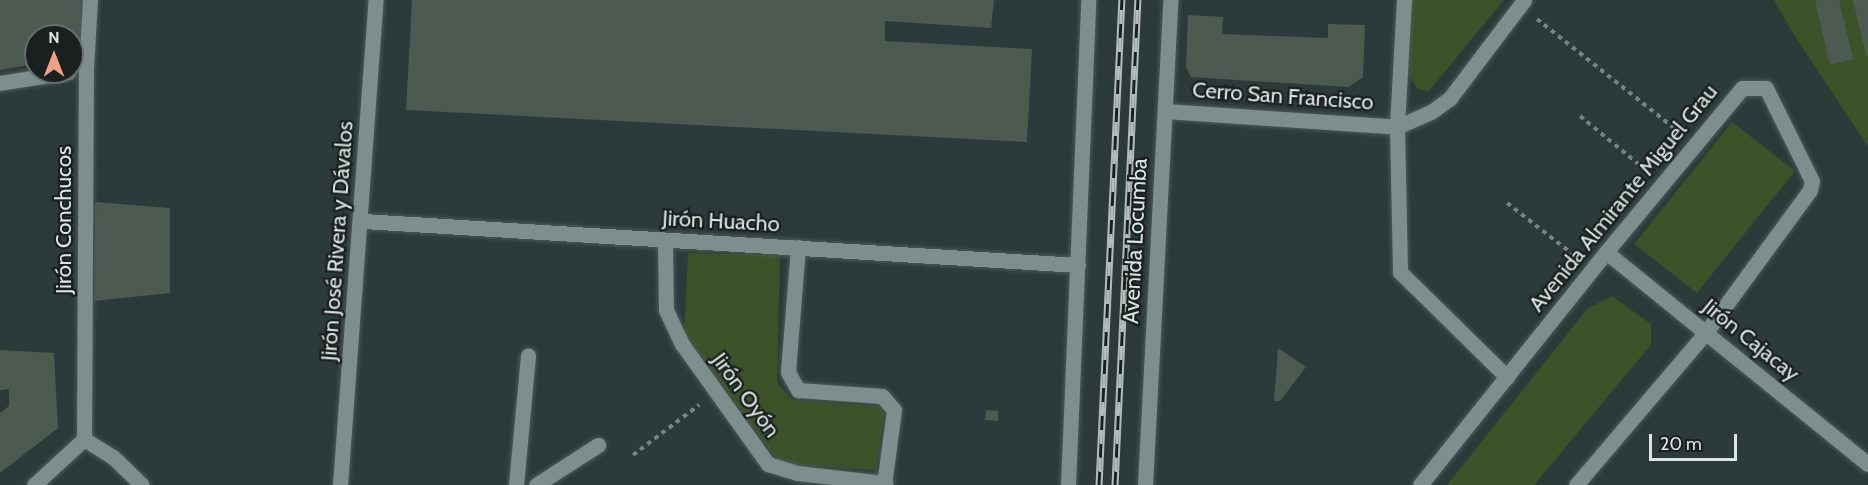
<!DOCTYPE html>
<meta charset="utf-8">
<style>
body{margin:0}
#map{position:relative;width:1868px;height:485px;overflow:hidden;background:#2c3a39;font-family:Cabin,sans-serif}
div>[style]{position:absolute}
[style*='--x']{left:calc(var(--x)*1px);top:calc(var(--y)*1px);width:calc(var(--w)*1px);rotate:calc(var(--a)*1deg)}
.green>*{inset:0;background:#3d5229}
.building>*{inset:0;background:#4d5a52}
.path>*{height:4px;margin-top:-2px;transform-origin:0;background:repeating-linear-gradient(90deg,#788483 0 4.5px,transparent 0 9px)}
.roads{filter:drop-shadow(0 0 2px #4b5957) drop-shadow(0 0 2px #4b5957)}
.lane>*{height:15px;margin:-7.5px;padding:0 7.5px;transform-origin:7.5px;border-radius:7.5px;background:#7d8e8c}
.street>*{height:15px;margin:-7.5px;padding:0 7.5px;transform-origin:7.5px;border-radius:7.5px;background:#7d8e8c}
.secondary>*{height:15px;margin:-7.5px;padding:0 7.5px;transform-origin:7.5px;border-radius:7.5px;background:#7d8e8c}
.rail>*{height:7px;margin-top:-3.5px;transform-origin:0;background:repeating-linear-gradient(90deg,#19201f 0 14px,#b2bcbb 0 28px);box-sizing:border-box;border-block:2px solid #b2bcbb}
span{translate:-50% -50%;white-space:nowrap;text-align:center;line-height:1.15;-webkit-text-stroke:4.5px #19201f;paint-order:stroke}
.street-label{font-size:22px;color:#dce5e4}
.north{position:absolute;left:24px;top:24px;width:60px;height:60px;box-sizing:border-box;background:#19201f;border:2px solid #676f6e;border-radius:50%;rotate:0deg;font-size:16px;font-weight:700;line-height:24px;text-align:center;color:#dce5e4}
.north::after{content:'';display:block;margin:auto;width:21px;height:27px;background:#f1a17d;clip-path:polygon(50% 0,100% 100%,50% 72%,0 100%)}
.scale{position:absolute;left:1649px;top:434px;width:88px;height:27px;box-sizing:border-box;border:3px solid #dce5e4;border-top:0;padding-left:8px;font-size:18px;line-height:21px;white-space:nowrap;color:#dce5e4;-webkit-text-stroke:4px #19201f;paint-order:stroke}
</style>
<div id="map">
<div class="green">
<div style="clip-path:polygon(1410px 0,1504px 0,1428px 92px,1418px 89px,1404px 69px)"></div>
<div style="clip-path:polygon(1774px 0,1868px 0,1868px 147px,1793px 33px)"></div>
<div style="clip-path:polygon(1732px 122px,1795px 171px,1697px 293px,1634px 244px)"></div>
<div style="clip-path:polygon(688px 253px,780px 255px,777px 382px,792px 400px,885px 407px,876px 470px,781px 464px,684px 342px)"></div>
<div style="clip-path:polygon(1612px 296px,1651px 324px,1651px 345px,1534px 485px,1447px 485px,1587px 309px)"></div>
</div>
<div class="building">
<div style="clip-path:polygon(0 0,83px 0,81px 58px,72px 59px,72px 36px,36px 36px,36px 64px,0 70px)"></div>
<div style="clip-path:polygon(412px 0,994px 0,991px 28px,885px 21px,885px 41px,1032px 49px,1027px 142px,406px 110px)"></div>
<div style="clip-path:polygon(1815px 0,1839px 0,1853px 59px,1830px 65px)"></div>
<div style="clip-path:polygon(1853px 0,1868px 0,1868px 55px,1866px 56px)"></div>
<div style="clip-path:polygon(1188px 15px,1223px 17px,1222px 34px,1328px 38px,1328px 24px,1365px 25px,1363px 77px,1349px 87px,1191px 77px,1186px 67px)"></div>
<div style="clip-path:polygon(95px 202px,170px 208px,170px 293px,94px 301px)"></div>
<div style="clip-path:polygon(1278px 348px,1306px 367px,1280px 401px,1274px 401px)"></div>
<div style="clip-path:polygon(0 350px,54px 353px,58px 428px,0 473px,0 413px,9px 406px,9px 389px,0 390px)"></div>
<div style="clip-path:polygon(986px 410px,998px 411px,998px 421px,985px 420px)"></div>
</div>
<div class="path">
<div style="--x:1537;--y:19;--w:181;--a:38.5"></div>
<div style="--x:1580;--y:116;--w:87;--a:39.4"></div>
<div style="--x:1507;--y:203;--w:86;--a:37.9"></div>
<div style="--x:633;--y:455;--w:83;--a:-37.1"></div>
</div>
<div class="roads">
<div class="lane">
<div style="--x:516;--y:485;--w:130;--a:-84.7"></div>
<div style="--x:536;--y:485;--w:74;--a:-32.8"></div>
</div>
<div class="street">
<div style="--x:1404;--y:0;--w:127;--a:93.2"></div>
<div style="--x:1397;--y:127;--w:145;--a:88.8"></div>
<div style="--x:1400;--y:272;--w:150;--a:44.5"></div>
<div style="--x:0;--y:83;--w:69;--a:-9.2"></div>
<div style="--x:1165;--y:111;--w:233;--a:3.9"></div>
<div style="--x:1397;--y:127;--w:37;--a:-24"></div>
<div style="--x:1431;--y:112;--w:24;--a:-36"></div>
<div style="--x:1450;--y:98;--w:123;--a:-52.9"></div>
<div style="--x:363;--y:221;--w:716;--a:3.52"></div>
<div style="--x:665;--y:240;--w:70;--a:89.2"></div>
<div style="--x:666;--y:310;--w:38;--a:65"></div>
<div style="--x:682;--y:344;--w:148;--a:54.4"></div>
<div style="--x:768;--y:464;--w:31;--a:17"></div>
<div style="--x:798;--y:473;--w:88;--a:6.6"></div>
<div style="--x:798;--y:247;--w:125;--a:94.6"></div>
<div style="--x:788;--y:372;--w:21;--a:61"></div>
<div style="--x:798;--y:390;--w:84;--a:4.1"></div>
<div style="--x:882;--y:396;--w:18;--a:49"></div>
<div style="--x:894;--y:410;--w:76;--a:97.6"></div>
<div style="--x:1606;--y:252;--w:213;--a:-50.3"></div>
<div style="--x:1742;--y:88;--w:24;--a:0"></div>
<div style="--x:1766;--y:88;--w:104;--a:63.7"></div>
<div style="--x:1812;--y:181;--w:9;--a:103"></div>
<div style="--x:1810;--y:190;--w:176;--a:126.2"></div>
<div style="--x:84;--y:439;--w:34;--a:32"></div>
<div style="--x:113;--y:457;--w:40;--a:44"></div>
<div style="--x:34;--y:485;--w:68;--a:-42.6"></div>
<div style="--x:84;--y:439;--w:370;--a:-89.7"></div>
<div style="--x:86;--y:69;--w:69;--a:-86.7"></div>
<div style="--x:340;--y:485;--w:486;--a:-85.8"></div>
<div style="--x:1068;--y:485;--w:485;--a:-87.6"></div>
<div style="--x:1145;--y:485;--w:486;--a:-87"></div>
</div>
<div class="secondary">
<div style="--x:1420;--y:485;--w:298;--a:-51.4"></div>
<div style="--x:1606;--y:252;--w:337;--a:39"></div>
<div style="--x:1576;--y:485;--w:201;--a:-49.6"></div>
</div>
</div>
<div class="rail">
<div style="--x:1099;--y:485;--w:486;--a:-87.3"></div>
<div style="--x:1115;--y:485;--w:486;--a:-87.3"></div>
</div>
<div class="street-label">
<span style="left:1283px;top:96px;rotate:4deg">Cerro San Francisco</span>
<span style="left:1623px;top:198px;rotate:-51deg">Avenida Almirante Miguel Grau</span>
<span style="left:64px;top:220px;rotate:-90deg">Jirón Conchucos</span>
<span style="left:721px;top:221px;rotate:3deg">Jirón Huacho</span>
<span style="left:337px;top:241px;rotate:-86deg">Jirón José Rivera y Dávalos</span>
<span style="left:1135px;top:241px;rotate:-87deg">Avenida Locumba</span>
<span style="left:1751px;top:340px;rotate:39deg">Jirón Cajacay</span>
<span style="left:746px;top:395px;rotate:54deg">Jirón Oyón</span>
</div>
<div class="north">N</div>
<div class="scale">20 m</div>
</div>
